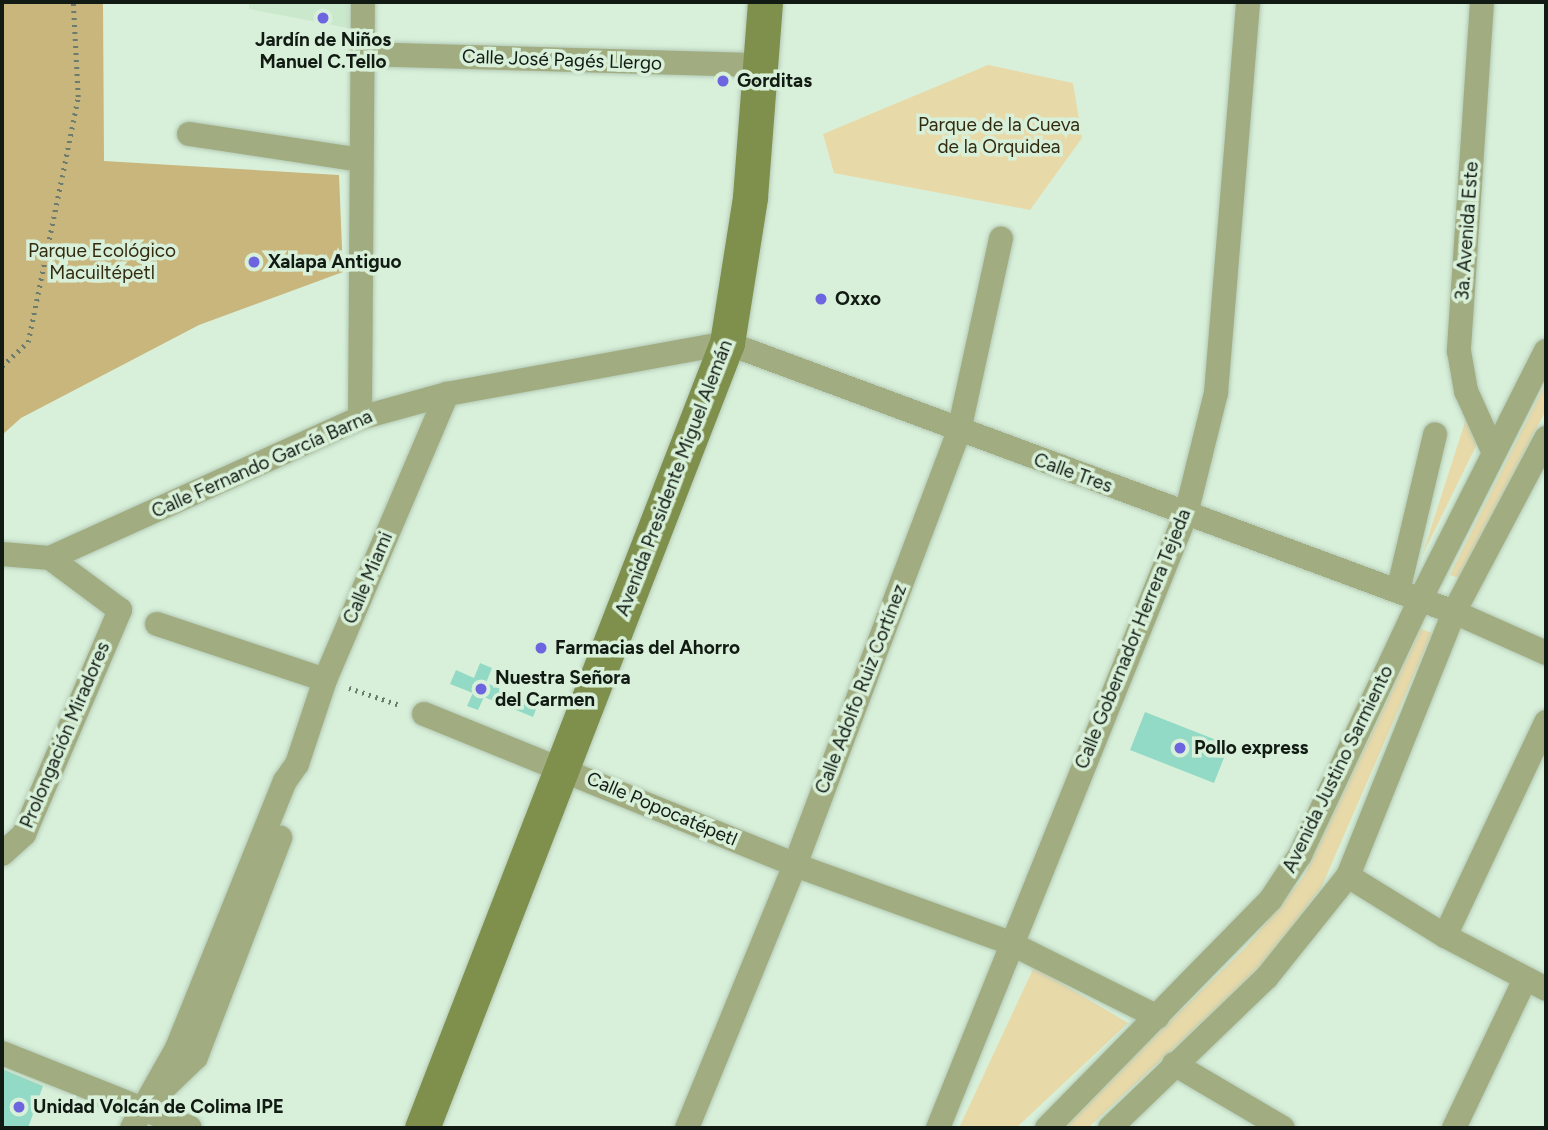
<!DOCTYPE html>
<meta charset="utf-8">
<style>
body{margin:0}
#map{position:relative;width:1548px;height:1130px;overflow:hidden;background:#d8f0da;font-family:Figtree,sans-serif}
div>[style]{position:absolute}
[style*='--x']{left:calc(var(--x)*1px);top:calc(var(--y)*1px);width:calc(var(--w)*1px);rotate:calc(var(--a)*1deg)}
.built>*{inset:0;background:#cae8cc}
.green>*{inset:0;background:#e8d9a9}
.forest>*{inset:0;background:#c8b67d}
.building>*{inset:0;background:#92dac5}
.path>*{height:4.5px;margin-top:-2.25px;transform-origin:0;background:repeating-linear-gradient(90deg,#6b7b6d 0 2px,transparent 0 7px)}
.roads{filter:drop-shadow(0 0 2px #b4cab6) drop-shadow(0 0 2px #b4cab6)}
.minor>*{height:24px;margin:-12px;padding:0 12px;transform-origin:12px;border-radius:12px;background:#a1ad81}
.secondary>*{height:35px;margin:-17.5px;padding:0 17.5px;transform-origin:17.5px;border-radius:17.5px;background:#7f8f4c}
.dots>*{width:19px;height:19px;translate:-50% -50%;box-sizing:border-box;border:4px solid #d8f0da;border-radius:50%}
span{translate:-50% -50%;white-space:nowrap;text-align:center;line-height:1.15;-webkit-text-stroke:7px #d8f0da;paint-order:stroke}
.poi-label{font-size:19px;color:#121b13;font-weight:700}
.left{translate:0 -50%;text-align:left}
.street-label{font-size:19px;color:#121b13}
.park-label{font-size:19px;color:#332b10}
.frame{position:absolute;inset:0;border:4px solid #121b13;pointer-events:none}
</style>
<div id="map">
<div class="built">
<div style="clip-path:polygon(249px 2px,348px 2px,348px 28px,249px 9px)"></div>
</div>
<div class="green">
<div style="clip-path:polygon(988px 65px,1073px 83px,1082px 138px,1030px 210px,834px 173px,823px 134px)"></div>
<div style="clip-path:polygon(1546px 382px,1546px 410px,1459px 578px,1450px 575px)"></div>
<div style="clip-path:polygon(1467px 416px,1478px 442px,1422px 556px)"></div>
<div style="clip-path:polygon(1421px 629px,1432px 633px,1321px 888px,1263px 965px,1088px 1128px,1060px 1128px,1246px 947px,1304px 876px)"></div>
<div style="clip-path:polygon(1034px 967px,1128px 1023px,1016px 1128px,959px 1128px)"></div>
</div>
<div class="forest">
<div style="clip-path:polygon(2px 2px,103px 2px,104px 161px,339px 175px,343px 272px,199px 325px,21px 418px,2px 435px)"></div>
</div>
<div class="building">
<div style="clip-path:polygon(480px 663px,492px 668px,486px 683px,538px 704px,533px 717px,484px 697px,478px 710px,467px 706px,473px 693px,450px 684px,456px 670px,474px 678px)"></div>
<div style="clip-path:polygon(1145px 712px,1229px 745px,1214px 783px,1130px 750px)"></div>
<div style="clip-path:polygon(2px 1069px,43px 1086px,28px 1128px,2px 1128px)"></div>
</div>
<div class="path">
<div style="--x:2;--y:366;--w:35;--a:-43"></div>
<div style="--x:28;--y:342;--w:168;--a:-78.4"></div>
<div style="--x:62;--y:177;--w:82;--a:-78.7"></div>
<div style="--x:78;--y:97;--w:95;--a:-93"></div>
<div style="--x:349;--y:688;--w:54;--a:18.4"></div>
</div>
<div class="roads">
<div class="minor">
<div style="--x:1482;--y:2;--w:350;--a:93.8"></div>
<div style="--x:1459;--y:351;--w:41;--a:80.1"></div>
<div style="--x:1466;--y:391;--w:68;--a:65.7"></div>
<div style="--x:364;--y:54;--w:396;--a:1.6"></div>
<div style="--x:189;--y:134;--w:173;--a:8.6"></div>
<div style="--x:360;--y:418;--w:416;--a:-89.6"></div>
<div style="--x:2;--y:554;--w:48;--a:4.8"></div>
<div style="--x:50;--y:558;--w:340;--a:-24.3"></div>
<div style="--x:360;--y:418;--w:90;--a:-15.4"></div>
<div style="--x:447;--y:394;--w:285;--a:-10.3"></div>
<div style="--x:727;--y:343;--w:775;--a:20.31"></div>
<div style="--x:1454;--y:612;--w:101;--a:24"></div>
<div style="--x:1398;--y:591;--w:161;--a:-76.7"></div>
<div style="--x:157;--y:624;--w:177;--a:18.4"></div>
<div style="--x:424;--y:714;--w:401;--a:22.1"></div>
<div style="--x:795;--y:865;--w:229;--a:19.9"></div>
<div style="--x:1010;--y:943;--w:165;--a:26.6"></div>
<div style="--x:2;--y:854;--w:30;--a:-42"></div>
<div style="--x:24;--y:834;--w:244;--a:-66.8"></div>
<div style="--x:120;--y:610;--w:87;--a:-143.4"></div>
<div style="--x:1348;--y:876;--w:114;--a:31.7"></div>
<div style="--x:1445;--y:936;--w:114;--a:27.7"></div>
<div style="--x:1445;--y:936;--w:237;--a:-64.7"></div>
<div style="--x:2;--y:1053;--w:202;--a:21.7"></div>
<div style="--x:1174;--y:1064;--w:126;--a:30.4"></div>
<div style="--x:162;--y:1090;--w:47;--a:-44.1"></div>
<div style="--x:196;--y:1057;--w:235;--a:-69"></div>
<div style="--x:132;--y:1128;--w:92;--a:-60.6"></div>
<div style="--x:177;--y:1048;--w:288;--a:-68"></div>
<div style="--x:285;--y:781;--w:21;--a:-55"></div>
<div style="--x:297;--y:764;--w:89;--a:-71.6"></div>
<div style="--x:325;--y:680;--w:311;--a:-66.9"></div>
<div style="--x:687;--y:1128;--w:284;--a:-67.7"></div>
<div style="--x:795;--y:865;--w:464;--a:-69.3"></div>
<div style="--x:959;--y:431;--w:197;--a:-77.7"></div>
<div style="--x:938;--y:1128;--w:662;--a:-68.01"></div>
<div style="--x:1186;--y:514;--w:125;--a:-76.1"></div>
<div style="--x:1216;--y:393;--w:392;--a:-85.3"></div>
<div style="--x:1047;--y:1128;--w:320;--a:-45.6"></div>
<div style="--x:1271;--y:899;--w:53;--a:-56.6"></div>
<div style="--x:1300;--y:855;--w:282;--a:-64.8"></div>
<div style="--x:1420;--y:600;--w:279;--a:-63.2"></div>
<div style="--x:1110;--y:1128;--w:218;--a:-43.9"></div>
<div style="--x:1267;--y:977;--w:129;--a:-51.3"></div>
<div style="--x:1348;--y:876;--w:284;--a:-68.1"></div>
<div style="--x:1454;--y:612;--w:197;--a:-62.1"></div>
<div style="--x:1454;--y:1128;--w:165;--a:-64.5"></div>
</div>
<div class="secondary">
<div style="--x:422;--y:1128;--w:842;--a:-68.77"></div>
<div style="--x:727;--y:343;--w:148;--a:-81"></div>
<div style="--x:750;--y:197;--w:196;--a:-85.6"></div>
</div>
</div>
<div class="dots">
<div style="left:323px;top:18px;background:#6c65df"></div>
<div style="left:723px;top:81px;background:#6c65df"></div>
<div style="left:254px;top:262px;background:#6c65df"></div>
<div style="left:821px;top:299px;background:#6c65df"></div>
<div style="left:541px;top:648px;background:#6c65df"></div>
<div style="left:481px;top:689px;background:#6c65df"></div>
<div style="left:1180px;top:748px;background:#6c65df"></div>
<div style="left:19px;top:1107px;background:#6c65df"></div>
</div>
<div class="poi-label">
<span style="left:323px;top:51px">Jardín de Niños<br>Manuel C.Tello</span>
<span class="left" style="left:737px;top:81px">Gorditas</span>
<span class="left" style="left:268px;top:262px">Xalapa Antiguo</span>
<span class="left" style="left:835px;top:299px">Oxxo</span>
<span class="left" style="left:555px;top:648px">Farmacias del Ahorro</span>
<span class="left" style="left:495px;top:689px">Nuestra Señora<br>del Carmen</span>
<span class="left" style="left:1194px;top:748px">Pollo express</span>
<span class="left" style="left:33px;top:1107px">Unidad Volcán de Colima IPE</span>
</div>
<div class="street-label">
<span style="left:562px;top:60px;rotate:2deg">Calle José Pagés Llergo</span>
<span style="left:1467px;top:231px;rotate:-86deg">3a. Avenida Este</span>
<span style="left:262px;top:464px;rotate:-24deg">Calle Fernando García Barna</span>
<span style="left:1073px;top:473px;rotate:20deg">Calle Tres</span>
<span style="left:674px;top:478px;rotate:-69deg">Avenida Presidente Miguel Alemán</span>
<span style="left:368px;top:578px;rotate:-67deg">Calle Miami</span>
<span style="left:1133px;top:639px;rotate:-68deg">Calle Gobernador Herrera Tejeda</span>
<span style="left:861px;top:689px;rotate:-69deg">Calle Adolfo Ruiz Cortínez</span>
<span style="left:65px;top:735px;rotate:-67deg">Prolongación Miradores</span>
<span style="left:1338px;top:769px;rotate:-64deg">Avenida Justino Sarmiento</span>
<span style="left:662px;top:809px;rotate:23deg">Calle Popocatépetl</span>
</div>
<div class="park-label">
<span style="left:999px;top:136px">Parque de la Cueva<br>de la Orquidea</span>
<span style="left:102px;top:262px">Parque Ecológico<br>Macuiltépetl</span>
</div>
<div class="frame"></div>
</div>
